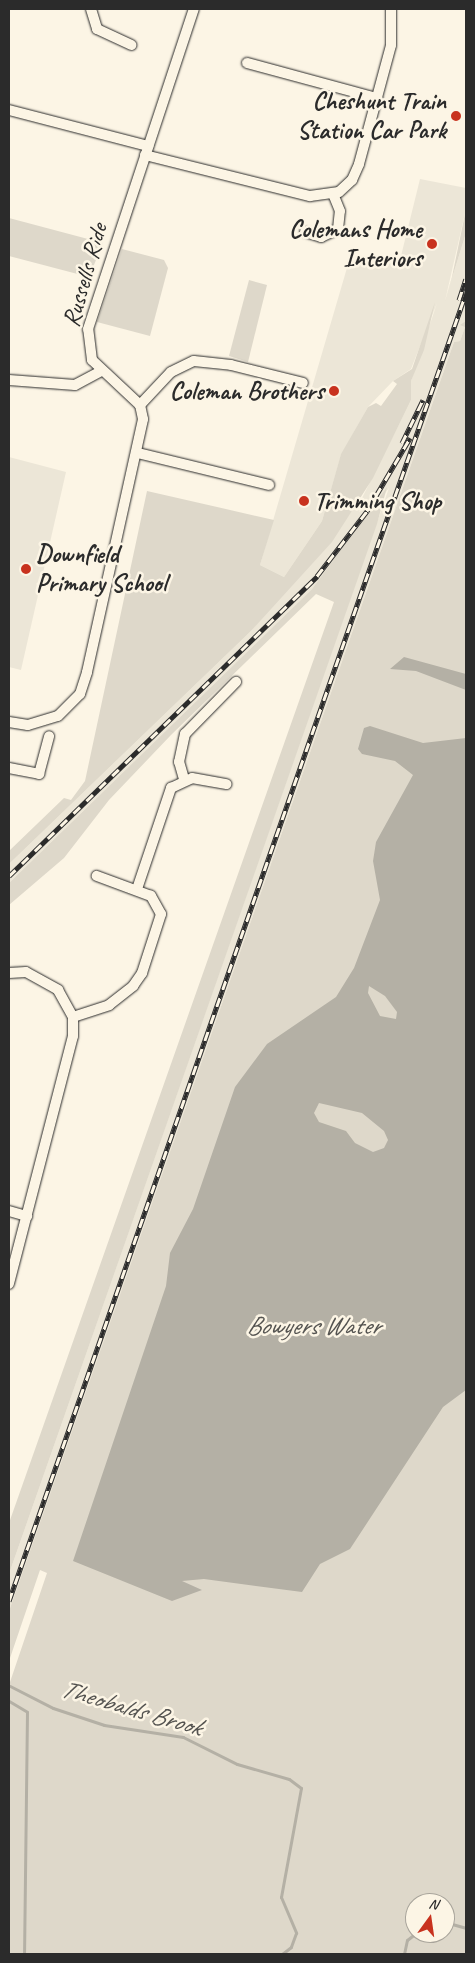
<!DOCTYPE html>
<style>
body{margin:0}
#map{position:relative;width:475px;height:1963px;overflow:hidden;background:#fcf5e5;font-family:Caveat,sans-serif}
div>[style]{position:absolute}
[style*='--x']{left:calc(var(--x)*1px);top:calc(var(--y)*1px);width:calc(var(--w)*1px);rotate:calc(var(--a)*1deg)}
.built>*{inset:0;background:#ece6d7}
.green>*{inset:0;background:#ded8ca}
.water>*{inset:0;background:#b4b0a5}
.stream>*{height:3px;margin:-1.5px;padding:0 1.5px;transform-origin:1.5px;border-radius:1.5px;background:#b4b0a5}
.roads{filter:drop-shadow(0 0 1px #2b2b2b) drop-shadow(0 0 1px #2b2b2b)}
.street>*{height:10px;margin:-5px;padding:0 5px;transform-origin:5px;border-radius:5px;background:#fcf5e5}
.rail>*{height:5px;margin-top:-2.5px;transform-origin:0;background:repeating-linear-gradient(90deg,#fcf5e5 0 9px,#2b2b2b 0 18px);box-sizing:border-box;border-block:1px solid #2b2b2b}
.dots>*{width:14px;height:14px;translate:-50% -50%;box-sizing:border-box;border:2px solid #fcf5e5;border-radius:50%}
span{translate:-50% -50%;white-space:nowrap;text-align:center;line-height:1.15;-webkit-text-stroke:5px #fcf5e5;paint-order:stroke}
.poi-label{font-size:25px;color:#2b2b2b;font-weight:700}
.right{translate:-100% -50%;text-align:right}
.left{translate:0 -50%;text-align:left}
.street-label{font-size:25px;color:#2b2b2b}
.water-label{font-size:26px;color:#545350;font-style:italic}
.frame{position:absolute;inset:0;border:10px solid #2b2b2b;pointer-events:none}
.north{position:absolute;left:405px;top:1893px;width:50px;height:50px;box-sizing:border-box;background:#fcf5e5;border:1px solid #a8a49b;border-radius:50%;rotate:14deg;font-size:14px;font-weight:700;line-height:20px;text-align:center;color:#2b2b2b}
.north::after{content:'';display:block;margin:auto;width:18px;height:22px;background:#c8321e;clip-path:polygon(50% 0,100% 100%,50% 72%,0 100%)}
</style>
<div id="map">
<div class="built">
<div style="clip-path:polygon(420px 179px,466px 188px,466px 209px,445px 301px,466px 233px,465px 327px,460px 341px,454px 342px,9px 1611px,9px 1574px,389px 488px,312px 589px,9px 883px,9px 864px,251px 631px,361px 500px,411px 400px,411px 381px,437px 303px,411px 369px,393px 381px,368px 407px,341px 455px,322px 521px,284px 577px,260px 565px,349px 261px,383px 267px,401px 256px)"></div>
<div style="clip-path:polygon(9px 457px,66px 472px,21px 670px,9px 667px)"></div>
</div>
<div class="green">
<div style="clip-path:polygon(466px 209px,466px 233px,444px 304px,452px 277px)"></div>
<div style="clip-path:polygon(9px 218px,103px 243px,89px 277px,9px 256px)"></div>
<div style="clip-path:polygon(122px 249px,164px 260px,168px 268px,150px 336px,97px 322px)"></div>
<div style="clip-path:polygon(249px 280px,267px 285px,248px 362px,229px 356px)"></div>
<div style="clip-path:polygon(435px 302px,424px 350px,411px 381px,411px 400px,373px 478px,332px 542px,251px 631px,9px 864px,9px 851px,64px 798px,71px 800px,85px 781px,147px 491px,274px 520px,260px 565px,284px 577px,322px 521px,341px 454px,368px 407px,376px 403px,381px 406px,397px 384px,393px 381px,412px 369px)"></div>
<div style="clip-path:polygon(evenodd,466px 321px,466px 1954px,9px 1954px,9px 1685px,47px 1573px,40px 1570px,9px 1661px,9px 1611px,454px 342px,460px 341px,465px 327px,460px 325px,466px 321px,415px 1903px,445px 1903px,445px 1933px,415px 1933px,415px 1903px)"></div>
<div style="clip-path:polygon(387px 487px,377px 524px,9px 1574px,9px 1523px,334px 602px,316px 594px,171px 735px,109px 800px,64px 858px,9px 905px,9px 883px,312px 589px)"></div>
</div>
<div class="water">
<div style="clip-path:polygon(404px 657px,466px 674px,466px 690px,416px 671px,390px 669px)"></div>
<div style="clip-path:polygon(evenodd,370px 726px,423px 743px,466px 738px,466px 1390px,443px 1407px,350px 1549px,320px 1564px,302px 1592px,204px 1579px,182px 1581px,202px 1590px,172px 1601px,73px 1561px,166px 1286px,170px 1253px,193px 1209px,235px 1087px,267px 1044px,336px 997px,354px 968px,380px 900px,373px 861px,376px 842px,413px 775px,395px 761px,362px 754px,358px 749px,364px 728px,370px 726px,369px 986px,385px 996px,397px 1012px,396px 1019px,380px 1016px,368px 993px,369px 986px,370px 726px,319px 1103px,362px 1113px,384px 1131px,388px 1140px,384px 1148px,373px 1152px,355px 1143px,346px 1131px,319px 1122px,314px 1113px,319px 1103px)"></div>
</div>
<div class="stream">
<div style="--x:10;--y:1686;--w:48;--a:27.1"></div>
<div style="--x:53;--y:1708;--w:54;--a:18.4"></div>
<div style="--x:104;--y:1725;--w:80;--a:8.6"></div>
<div style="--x:183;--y:1737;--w:60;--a:26.6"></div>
<div style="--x:237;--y:1764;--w:54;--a:16.1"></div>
<div style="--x:289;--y:1779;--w:15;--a:37"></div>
<div style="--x:301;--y:1788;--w:111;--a:100.4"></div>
<div style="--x:281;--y:1897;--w:39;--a:67"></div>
<div style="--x:296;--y:1933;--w:15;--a:110"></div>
<div style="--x:291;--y:1947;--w:11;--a:142"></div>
<div style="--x:9;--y:1701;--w:21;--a:31"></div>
<div style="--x:27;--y:1712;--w:242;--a:90.7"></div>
<div style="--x:445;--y:1922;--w:22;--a:16"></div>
<div style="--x:404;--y:1954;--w:14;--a:-78"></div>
<div style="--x:407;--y:1940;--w:11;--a:-38"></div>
</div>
<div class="roads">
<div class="street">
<div style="--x:91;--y:9;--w:21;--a:73"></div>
<div style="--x:97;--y:29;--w:38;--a:25"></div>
<div style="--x:247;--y:63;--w:135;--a:15.1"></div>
<div style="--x:9;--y:110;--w:144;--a:14.5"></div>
<div style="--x:145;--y:155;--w:170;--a:14"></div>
<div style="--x:310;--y:196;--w:29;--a:-8"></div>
<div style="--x:339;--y:192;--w:18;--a:-43"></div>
<div style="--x:352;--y:180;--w:17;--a:-66"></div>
<div style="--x:359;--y:164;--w:123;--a:-74.9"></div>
<div style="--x:391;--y:45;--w:36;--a:-90"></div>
<div style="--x:305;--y:232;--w:17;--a:17"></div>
<div style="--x:321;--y:237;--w:19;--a:-25"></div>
<div style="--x:338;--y:229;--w:18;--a:-84"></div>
<div style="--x:340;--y:211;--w:18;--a:-112"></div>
<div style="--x:9;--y:380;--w:66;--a:4.3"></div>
<div style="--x:75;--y:385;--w:30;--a:-28"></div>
<div style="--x:140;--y:405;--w:45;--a:-46.8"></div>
<div style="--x:171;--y:372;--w:25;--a:-26"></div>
<div style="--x:194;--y:361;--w:37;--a:6"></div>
<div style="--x:231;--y:365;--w:74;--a:14"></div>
<div style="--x:138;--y:453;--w:135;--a:13.7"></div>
<div style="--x:9;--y:722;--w:19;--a:9"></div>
<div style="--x:28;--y:725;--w:31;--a:-17"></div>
<div style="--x:58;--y:716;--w:31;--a:-45"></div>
<div style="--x:80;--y:694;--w:23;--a:-72"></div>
<div style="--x:87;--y:672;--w:259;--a:-77.5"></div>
<div style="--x:143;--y:419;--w:14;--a:-102"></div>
<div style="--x:140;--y:405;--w:66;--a:-136.8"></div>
<div style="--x:92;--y:360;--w:31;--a:-97"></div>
<div style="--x:88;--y:329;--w:337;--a:-71.7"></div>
<div style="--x:9;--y:768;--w:31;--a:11"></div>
<div style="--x:39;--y:774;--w:39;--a:-75"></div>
<div style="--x:184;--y:779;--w:18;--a:-106"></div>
<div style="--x:179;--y:762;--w:29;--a:-78"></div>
<div style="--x:185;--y:734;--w:73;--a:-45.6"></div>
<div style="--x:137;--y:889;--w:107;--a:-71.4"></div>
<div style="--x:171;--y:788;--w:23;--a:-25"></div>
<div style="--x:192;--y:778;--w:35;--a:10"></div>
<div style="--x:9;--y:973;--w:17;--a:-3"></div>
<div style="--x:26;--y:972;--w:37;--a:29"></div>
<div style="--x:58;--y:990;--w:31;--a:61"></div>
<div style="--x:73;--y:1017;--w:19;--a:90"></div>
<div style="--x:73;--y:1036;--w:256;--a:104.5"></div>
<div style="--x:73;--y:1017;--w:38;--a:-18"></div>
<div style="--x:109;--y:1005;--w:31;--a:-38"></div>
<div style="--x:133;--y:986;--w:16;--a:-55"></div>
<div style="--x:142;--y:973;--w:62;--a:-72.1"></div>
<div style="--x:161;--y:914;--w:21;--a:-119"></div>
<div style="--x:151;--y:896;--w:58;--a:-159.7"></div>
<div style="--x:9;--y:1211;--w:19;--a:16"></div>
</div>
</div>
<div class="rail">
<div style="--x:459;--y:300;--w:22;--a:-72"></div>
<div style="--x:402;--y:443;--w:48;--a:-64"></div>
<div style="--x:9;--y:876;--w:430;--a:-44.2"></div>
<div style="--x:317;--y:576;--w:82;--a:-52.4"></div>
<div style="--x:367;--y:511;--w:85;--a:-59.5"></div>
<div style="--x:9;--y:1601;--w:1386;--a:-70.74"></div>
</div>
<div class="dots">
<div style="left:456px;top:116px;background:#c8321e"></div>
<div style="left:432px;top:244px;background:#c8321e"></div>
<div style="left:334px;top:391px;background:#c8321e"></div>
<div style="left:304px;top:501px;background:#c8321e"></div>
<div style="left:26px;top:569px;background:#c8321e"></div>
</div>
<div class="poi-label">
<span class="right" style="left:446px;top:116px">Cheshunt Train<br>Station Car Park</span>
<span class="right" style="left:422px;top:244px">Colemans Home<br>Interiors</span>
<span class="right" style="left:324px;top:391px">Coleman Brothers</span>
<span class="left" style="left:314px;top:501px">Trimming Shop</span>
<span class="left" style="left:36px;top:569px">Downfield<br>Primary School</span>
</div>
<div class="street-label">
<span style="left:85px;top:275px;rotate:-74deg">Russells Ride</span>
</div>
<div class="water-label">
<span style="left:313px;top:1326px">Bowyers Water</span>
<span style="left:131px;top:1708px;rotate:16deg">Theobalds Brook</span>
</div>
<div class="frame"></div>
<div class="north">N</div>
</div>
